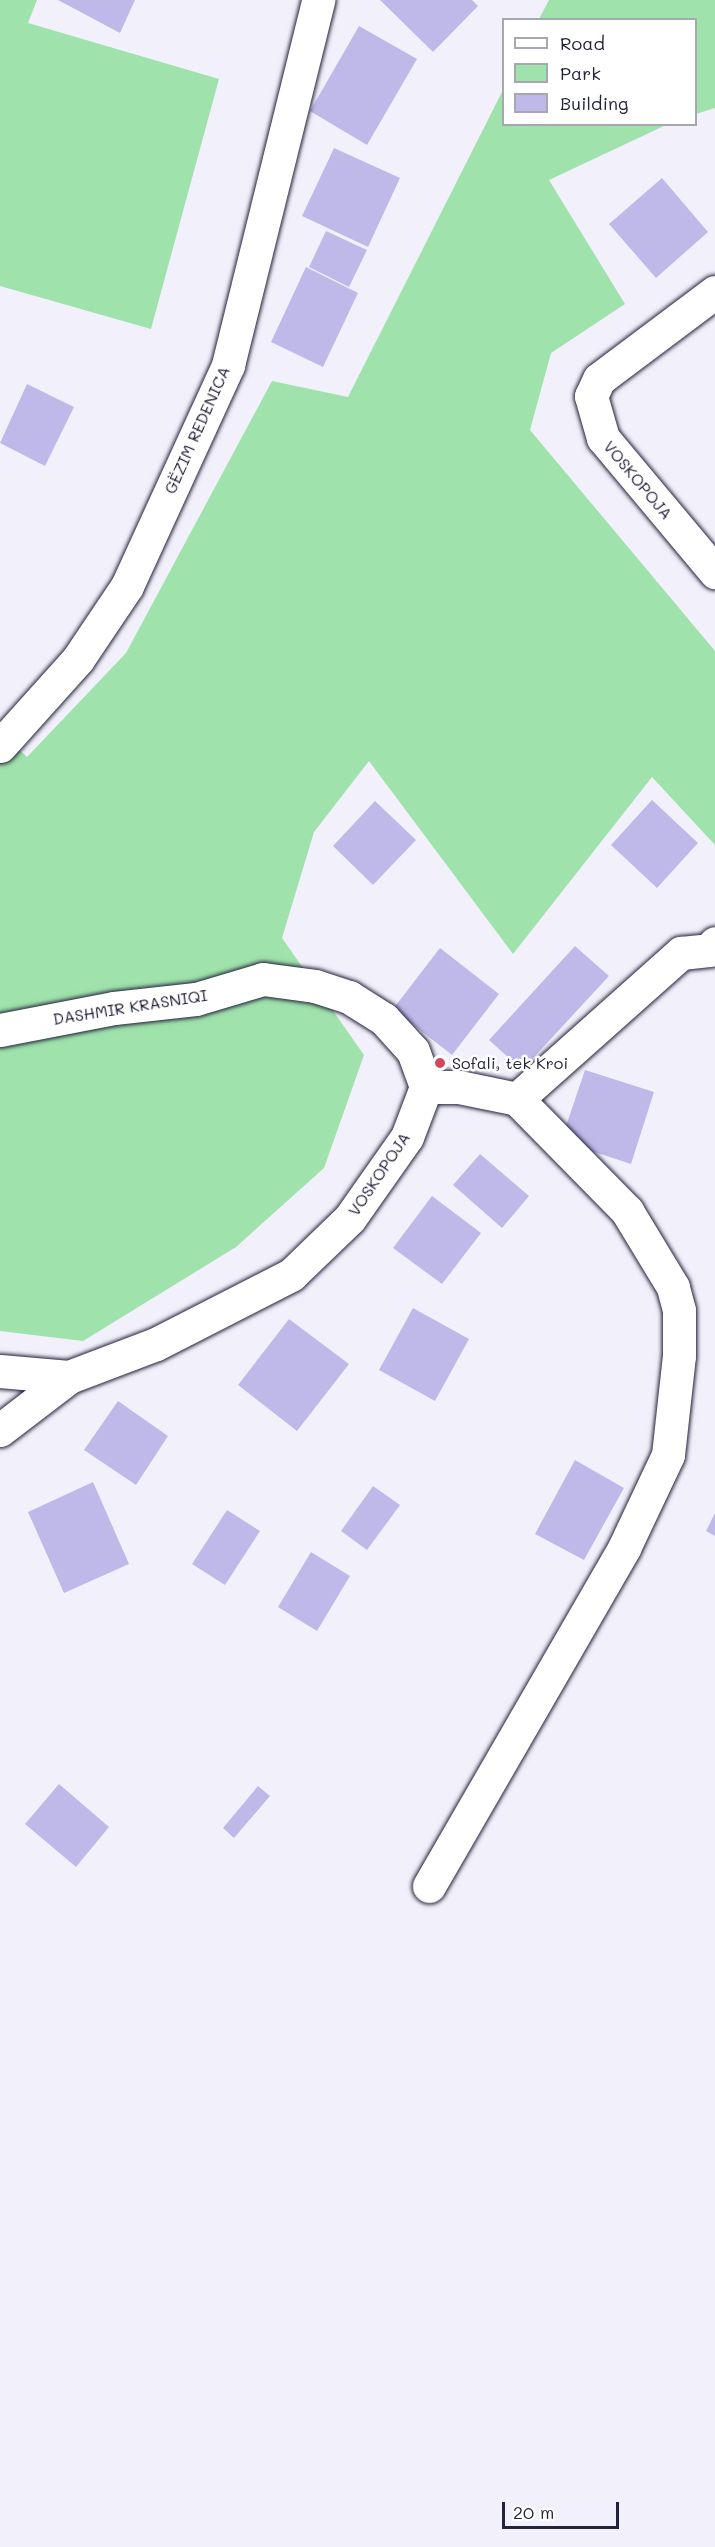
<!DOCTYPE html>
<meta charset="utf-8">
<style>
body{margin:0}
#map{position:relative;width:715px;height:2547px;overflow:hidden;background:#f2f1fb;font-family:Mali,sans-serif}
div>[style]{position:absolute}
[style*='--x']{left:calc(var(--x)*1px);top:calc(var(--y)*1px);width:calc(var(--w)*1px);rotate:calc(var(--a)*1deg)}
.green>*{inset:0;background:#9fe2ac}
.building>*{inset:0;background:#bfb9ea}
.roads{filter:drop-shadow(0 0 2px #22223b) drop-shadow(0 0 2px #22223b)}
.street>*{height:33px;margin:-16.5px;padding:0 16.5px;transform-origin:16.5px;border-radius:16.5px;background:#fff}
.dots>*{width:16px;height:16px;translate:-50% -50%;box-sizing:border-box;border:3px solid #fff;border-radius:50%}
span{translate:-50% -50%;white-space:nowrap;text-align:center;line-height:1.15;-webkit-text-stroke:5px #fff;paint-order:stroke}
.street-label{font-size:16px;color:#22223b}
.poi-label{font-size:16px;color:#22223b}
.left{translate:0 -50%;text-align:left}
.legend{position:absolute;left:502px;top:18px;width:195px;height:108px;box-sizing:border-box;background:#fff;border:2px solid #a7a7b1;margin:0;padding:8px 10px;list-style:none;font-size:18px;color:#22223b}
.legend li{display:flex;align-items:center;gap:12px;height:30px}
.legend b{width:30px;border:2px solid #a7a7b1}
.scale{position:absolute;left:502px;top:2502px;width:117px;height:27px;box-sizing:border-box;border:3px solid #22223b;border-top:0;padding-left:8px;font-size:18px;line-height:21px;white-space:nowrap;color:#22223b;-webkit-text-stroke:4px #fff;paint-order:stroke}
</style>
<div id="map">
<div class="green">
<div style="clip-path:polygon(0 0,37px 0,28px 23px,219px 79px,151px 329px,0 286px)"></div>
<div style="clip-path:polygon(549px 0,715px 0,715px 108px,696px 114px,696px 20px,539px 19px)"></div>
<div style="clip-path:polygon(503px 90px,504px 124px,666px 125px,549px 180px,625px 304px,551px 353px,530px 430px,715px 651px,715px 845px,652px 777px,513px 954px,369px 761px,314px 832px,282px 938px,364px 1055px,324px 1168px,236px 1247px,83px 1341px,0 1331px,0 732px,27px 757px,126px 653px,272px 381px,348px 397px)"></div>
</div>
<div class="building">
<div style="clip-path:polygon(58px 0,135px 0,120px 33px)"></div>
<div style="clip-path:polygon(380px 0,472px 0,478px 6px,433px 52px)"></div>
<div style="clip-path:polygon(359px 26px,417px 59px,367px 145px,310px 111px)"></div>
<div style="clip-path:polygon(334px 148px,400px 178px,368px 247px,302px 216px)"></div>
<div style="clip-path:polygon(662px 178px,708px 232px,656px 278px,609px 224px)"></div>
<div style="clip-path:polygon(326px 231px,367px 250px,349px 287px,309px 267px)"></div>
<div style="clip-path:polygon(306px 267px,358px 293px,323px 367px,271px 342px)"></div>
<div style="clip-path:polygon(27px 384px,74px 407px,45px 466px,0 443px)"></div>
<div style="clip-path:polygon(652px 800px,698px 843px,657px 888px,611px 845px)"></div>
<div style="clip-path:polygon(375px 801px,416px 840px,373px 885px,333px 846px)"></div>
<div style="clip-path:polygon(575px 946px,609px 976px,522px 1070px,489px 1040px)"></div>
<div style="clip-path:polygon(440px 948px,499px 994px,452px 1055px,393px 1009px)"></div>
<div style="clip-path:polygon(585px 1070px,654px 1092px,631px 1164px,561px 1141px)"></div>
<div style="clip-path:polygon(480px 1154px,529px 1196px,502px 1228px,453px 1185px)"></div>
<div style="clip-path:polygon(432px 1196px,481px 1233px,442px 1284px,393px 1248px)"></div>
<div style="clip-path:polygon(413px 1308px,469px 1339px,435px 1401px,379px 1370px)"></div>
<div style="clip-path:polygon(289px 1319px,349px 1364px,297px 1431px,238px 1385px)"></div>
<div style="clip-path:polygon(118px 1401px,168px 1436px,136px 1485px,84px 1450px)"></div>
<div style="clip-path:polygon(575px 1460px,624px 1488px,584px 1560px,535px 1534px)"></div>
<div style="clip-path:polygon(93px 1482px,129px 1564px,64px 1593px,28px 1512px)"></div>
<div style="clip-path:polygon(373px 1486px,400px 1505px,367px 1550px,341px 1531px)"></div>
<div style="clip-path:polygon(227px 1510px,260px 1531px,225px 1585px,192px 1564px)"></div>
<div style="clip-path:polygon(715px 1513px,715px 1536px,706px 1531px)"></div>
<div style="clip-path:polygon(311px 1552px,350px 1576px,317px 1631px,278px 1607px)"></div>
<div style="clip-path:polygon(59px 1784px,109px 1827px,76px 1867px,25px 1824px)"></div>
<div style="clip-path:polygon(258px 1786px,270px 1796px,234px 1838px,223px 1828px)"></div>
</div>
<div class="roads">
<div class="street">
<div style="--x:715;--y:292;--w:145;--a:143.1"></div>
<div style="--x:599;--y:379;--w:19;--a:115"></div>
<div style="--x:591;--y:396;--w:44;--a:74.1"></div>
<div style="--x:603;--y:438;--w:175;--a:50.1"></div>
<div style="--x:0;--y:746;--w:117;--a:-48.1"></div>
<div style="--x:78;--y:659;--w:88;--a:-56.1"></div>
<div style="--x:127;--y:586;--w:243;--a:-65.4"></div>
<div style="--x:228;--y:365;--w:376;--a:-76.1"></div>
<div style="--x:0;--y:1030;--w:116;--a:-10.9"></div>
<div style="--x:114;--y:1008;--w:82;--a:-6.3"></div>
<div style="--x:196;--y:999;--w:70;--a:-16.6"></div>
<div style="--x:263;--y:979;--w:52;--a:7.7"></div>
<div style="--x:315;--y:986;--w:36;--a:18"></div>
<div style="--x:349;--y:997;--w:41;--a:32.2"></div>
<div style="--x:384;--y:1019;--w:43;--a:47.8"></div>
<div style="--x:413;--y:1051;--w:38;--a:70"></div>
<div style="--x:426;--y:1087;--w:33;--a:0"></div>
<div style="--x:459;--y:1087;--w:59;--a:11.7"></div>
<div style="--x:517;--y:1099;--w:220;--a:-41.7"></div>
<div style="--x:681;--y:953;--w:28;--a:-6"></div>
<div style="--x:709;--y:950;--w:9;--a:-49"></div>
<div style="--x:0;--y:1371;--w:69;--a:5"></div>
<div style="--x:69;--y:1377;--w:93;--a:-20.8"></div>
<div style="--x:156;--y:1344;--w:152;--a:-27.1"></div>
<div style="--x:291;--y:1275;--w:82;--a:-44"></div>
<div style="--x:350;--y:1218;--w:99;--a:-54.9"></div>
<div style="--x:407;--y:1137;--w:53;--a:-69.2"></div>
<div style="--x:0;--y:1430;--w:87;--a:-37.5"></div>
<div style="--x:429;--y:1886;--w:390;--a:-60"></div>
<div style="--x:624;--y:1548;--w:103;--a:-64.7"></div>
<div style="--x:668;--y:1455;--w:100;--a:-83.7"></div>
<div style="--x:679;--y:1356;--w:46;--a:-90"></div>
<div style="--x:679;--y:1310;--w:24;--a:-105"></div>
<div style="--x:673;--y:1287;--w:89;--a:-121.2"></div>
<div style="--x:627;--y:1211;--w:157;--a:-134.5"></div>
</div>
</div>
<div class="dots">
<div style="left:440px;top:1063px;background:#d1495b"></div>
</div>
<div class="street-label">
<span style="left:197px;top:430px;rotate:-66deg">GËZIM REDENICA</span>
<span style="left:638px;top:480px;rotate:50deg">VOSKOPOJA</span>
<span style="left:130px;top:1007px;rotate:-9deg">DASHMIR KRASNIQI</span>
<span style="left:379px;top:1174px;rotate:-56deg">VOSKOPOJA</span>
</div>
<div class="poi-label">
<span class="left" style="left:452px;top:1063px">Sofali, tek Kroi</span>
</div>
<ul class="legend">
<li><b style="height:8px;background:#fff"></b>Road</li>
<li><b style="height:16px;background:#9fe2ac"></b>Park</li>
<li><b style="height:16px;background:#bfb9ea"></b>Building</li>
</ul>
<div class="scale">20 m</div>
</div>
